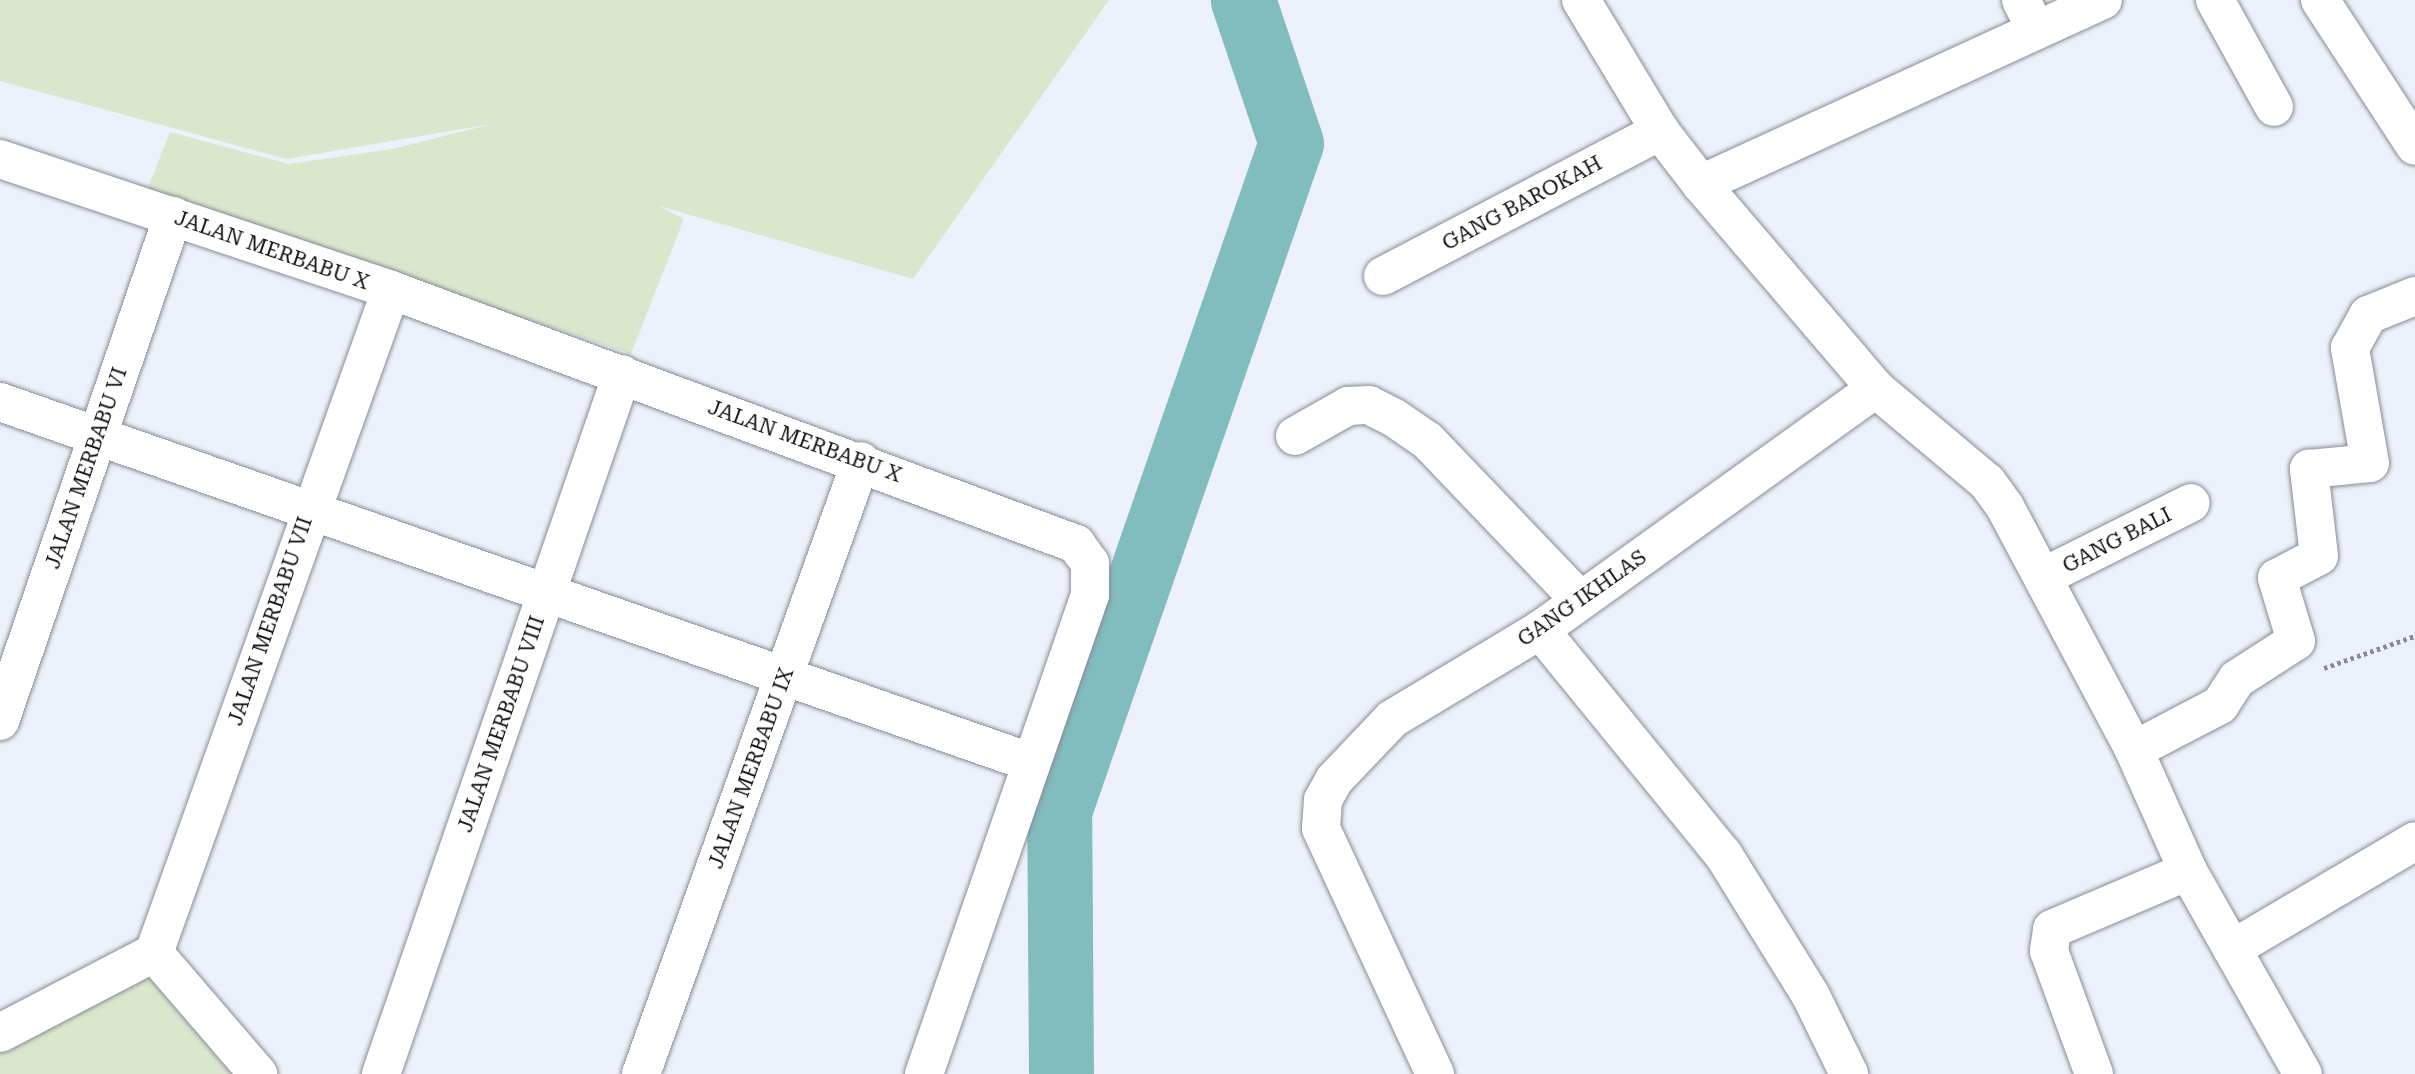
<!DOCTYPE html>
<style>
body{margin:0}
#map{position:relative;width:2415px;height:1074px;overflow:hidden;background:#edf1fc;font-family:"Roboto Serif",serif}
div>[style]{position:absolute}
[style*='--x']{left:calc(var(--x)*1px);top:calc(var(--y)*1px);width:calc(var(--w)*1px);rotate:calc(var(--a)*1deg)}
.green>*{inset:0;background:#dbe7cd}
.river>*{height:65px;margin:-32.5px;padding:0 32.5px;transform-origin:32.5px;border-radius:32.5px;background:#81bcbf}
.path>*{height:4.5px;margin-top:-2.25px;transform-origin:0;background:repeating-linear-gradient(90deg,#898b93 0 3.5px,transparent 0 7px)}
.roads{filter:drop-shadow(0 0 2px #888c95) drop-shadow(0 0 2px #888c95)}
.minor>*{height:38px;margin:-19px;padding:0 19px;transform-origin:19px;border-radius:19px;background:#fff}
span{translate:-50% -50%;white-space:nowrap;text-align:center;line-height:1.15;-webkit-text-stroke:7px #fff;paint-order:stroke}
.street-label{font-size:21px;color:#0e0f13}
</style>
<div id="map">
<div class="green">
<div style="clip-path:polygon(0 0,1109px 0,913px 279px,659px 206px,684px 219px,631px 354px,147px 190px,170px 132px,289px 164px,392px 149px,492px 124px,286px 159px,0 81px)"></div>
<div style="clip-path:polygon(148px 970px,238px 1074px,0 1074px,0 1048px)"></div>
</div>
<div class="river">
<div style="--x:1061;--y:1074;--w:263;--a:-90.4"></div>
<div style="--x:1059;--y:811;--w:707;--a:-70.85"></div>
<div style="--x:1291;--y:143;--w:151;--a:-108.6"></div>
</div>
<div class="path">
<div style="--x:2324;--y:668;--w:96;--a:-19.4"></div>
</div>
<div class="roads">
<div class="minor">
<div style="--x:1581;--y:0;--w:153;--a:58.9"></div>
<div style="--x:1660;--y:131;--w:67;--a:52.3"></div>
<div style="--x:1701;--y:184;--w:270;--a:49.5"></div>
<div style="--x:1876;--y:389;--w:145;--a:40"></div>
<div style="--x:1987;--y:482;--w:31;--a:54"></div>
<div style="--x:2005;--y:507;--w:275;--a:62"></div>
<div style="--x:2134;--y:750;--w:133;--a:65.9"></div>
<div style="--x:2188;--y:871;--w:233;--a:60.5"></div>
<div style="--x:2021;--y:0;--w:33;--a:63"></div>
<div style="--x:2215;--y:0;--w:122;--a:61.1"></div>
<div style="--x:2320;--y:0;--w:174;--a:56.9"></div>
<div style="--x:0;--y:159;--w:412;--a:18.5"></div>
<div style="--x:391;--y:290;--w:731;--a:20.34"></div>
<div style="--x:1076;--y:544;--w:24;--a:54"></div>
<div style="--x:1090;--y:563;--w:32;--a:90"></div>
<div style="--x:1090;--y:595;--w:507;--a:109.11"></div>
<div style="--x:1701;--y:184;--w:442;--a:-24.6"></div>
<div style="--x:1383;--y:276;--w:313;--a:-27.6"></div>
<div style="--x:0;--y:402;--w:1091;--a:19.27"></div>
<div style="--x:1295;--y:436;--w:61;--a:-29.5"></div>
<div style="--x:1348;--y:406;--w:21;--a:-3"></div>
<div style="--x:1369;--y:405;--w:27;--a:27"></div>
<div style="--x:1393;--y:417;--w:42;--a:34.4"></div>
<div style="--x:1428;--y:441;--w:220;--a:46.3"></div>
<div style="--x:2043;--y:577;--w:165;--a:-26.6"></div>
<div style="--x:1540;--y:630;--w:289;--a:50.8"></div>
<div style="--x:1723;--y:854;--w:167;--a:58.2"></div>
<div style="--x:1811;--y:996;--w:87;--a:64"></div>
<div style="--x:0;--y:721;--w:534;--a:-71.09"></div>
<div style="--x:2134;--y:750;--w:97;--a:-27.6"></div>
<div style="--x:2220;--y:705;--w:31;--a:-57"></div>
<div style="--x:2237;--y:679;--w:70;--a:-32.8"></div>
<div style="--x:2296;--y:641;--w:66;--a:-106.8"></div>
<div style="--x:2277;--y:578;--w:47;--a:-27.6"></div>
<div style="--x:2319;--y:556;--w:88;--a:-96.6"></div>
<div style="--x:2309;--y:469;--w:61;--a:-5.6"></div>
<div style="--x:2370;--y:463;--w:117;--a:-99.9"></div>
<div style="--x:2350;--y:348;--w:38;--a:-61"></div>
<div style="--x:2368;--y:315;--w:51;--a:-22"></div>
<div style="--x:2232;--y:949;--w:212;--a:-30.5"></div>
<div style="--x:154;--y:953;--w:704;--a:-70.33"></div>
<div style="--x:154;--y:953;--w:160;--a:49.3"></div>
<div style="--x:0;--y:1033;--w:174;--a:-27.5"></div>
<div style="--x:381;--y:1074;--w:740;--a:-71"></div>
<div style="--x:641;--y:1074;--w:651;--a:-70.26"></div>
<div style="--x:1435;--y:1074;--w:271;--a:-114.9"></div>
<div style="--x:1321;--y:828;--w:28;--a:-86"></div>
<div style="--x:1323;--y:800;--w:23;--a:-61"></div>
<div style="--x:1334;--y:780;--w:84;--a:-46.4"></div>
<div style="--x:1392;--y:719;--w:173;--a:-31"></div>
<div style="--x:1540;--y:630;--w:413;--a:-35.7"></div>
<div style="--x:2094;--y:1074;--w:131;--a:-110.1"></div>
<div style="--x:2049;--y:951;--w:22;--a:-82"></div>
<div style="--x:2052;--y:929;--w:148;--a:-23.1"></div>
</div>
</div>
<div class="street-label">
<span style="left:1522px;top:203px;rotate:-28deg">GANG BAROKAH</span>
<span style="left:272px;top:250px;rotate:19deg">JALAN MERBABU X</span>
<span style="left:805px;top:441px;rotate:20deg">JALAN MERBABU X</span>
<span style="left:86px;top:468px;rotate:-71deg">JALAN MERBABU VI</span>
<span style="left:2117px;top:540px;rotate:-27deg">GANG BALI</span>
<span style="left:1582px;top:598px;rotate:-35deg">GANG IKHLAS</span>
<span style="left:270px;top:621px;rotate:-71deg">JALAN MERBABU VII</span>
<span style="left:501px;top:724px;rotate:-71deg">JALAN MERBABU VIII</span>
<span style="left:751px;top:768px;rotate:-70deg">JALAN MERBABU IX</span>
</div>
</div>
